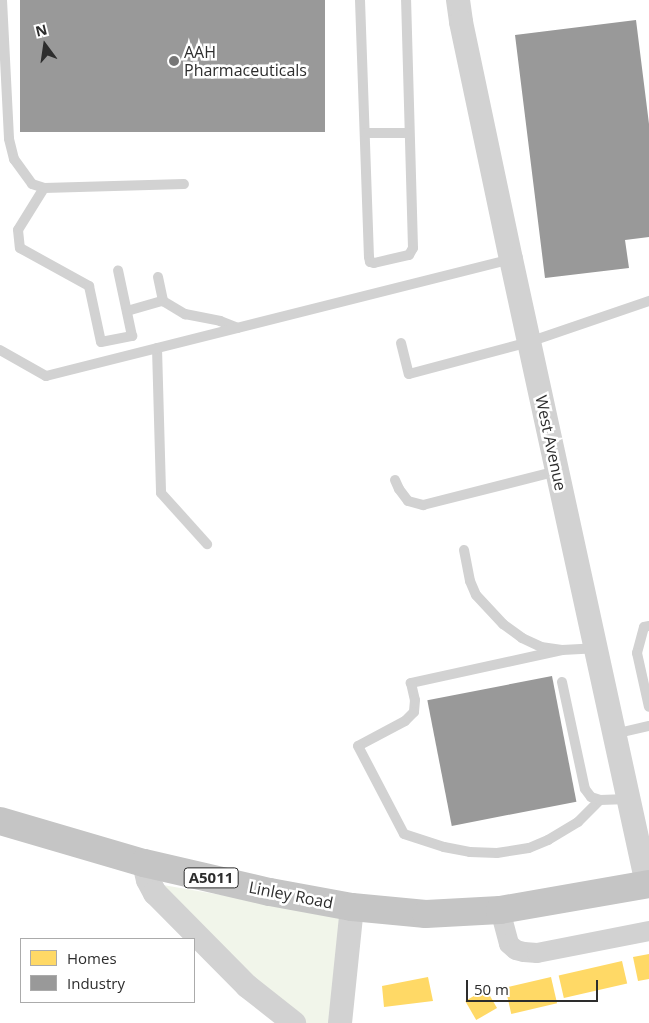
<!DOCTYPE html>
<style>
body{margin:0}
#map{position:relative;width:649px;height:1023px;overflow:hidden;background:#fff;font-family:"Open Sans",sans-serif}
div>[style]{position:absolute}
.green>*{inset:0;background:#f1f5ea}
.homes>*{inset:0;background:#ffd966;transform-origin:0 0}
.industry>*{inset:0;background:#999;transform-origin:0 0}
.service>*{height:10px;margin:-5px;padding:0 5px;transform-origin:5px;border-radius:5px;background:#d2d2d2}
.minor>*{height:20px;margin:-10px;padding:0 10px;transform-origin:10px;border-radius:10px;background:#d2d2d2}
.tertiary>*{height:24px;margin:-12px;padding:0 12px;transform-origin:12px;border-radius:12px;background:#d2d2d2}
.primary>*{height:28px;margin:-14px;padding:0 14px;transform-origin:14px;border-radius:14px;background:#c5c5c5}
.dots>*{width:14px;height:14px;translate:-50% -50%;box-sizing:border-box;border:2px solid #fff;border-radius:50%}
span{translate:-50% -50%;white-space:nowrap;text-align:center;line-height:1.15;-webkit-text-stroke:5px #fff;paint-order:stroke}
.shield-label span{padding:1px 4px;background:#fff;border:1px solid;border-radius:4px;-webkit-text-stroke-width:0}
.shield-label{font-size:15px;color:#2d2d2d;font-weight:700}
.poi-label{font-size:16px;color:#2d2d2d}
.left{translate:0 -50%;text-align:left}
.street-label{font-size:16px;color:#2d2d2d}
.legend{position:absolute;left:20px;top:938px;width:175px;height:65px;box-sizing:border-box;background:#fff;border:1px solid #ababab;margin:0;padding:6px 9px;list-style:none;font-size:15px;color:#2d2d2d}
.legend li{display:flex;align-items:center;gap:10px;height:25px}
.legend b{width:25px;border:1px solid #ababab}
.north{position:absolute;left:20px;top:20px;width:50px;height:50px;-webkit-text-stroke:4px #fff;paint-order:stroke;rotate:346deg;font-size:14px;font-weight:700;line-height:20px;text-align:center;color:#2d2d2d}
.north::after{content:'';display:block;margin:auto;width:18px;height:22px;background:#2d2d2d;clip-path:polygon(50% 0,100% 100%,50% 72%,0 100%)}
.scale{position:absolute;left:466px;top:980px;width:132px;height:22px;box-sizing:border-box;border:2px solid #2d2d2d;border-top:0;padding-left:6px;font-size:15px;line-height:18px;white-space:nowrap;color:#2d2d2d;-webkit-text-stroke:4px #fff;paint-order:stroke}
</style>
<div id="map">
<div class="green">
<div style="clip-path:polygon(163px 885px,349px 917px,335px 1023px,304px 1023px,244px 976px)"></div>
</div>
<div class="homes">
<div style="clip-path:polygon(649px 954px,649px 979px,638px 981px,633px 957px)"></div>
<div style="left:622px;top:961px;width:23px;height:65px;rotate:77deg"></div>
<div style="clip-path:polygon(428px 977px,433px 1001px,384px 1007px,382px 986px)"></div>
<div style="left:551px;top:977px;width:27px;height:47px;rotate:77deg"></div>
<div style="left:486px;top:989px;width:22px;height:24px;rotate:60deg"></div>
</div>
<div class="industry">
<div style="left:20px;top:0;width:305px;height:132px"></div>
<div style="clip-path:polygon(636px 20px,649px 124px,649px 237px,625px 240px,629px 268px,545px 278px,515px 35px)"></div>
<div style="left:552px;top:676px;width:128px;height:127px;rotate:79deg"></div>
</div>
<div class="service">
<div style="left:2px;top:0;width:139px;rotate:87.1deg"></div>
<div style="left:9px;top:139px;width:21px;rotate:76deg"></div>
<div style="left:14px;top:159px;width:31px;rotate:54deg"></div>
<div style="left:32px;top:184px;width:13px;rotate:18deg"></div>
<div style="left:44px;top:188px;width:140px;rotate:-1.6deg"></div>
<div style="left:360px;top:0;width:257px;rotate:88deg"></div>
<div style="left:369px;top:257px;width:5px;rotate:79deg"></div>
<div style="left:370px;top:262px;width:4px;rotate:14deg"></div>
<div style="left:374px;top:263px;width:36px;rotate:-13deg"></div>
<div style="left:409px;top:255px;width:8px;rotate:-60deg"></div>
<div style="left:413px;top:248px;width:248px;rotate:-91.6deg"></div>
<div style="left:365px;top:133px;width:44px"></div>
<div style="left:44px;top:188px;width:49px;rotate:121.8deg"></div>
<div style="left:18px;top:230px;width:18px;rotate:84deg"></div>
<div style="left:20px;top:248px;width:79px;rotate:28.8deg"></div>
<div style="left:89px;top:286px;width:57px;rotate:77.9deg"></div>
<div style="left:101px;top:342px;width:32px;rotate:-11deg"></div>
<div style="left:132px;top:336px;width:67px;rotate:-102deg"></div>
<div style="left:158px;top:277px;width:25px;rotate:78deg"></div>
<div style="left:163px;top:301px;width:26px;rotate:31deg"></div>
<div style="left:185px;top:314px;width:36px;rotate:11deg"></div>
<div style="left:220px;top:321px;width:19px;rotate:21deg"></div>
<div style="left:127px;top:311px;width:37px;rotate:-16deg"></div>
<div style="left:401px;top:343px;width:32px;rotate:76deg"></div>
<div style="left:409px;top:374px;width:124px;rotate:-14.9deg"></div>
<div style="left:529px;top:342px;width:127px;rotate:-18.9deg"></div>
<div style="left:157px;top:348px;width:145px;rotate:88.4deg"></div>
<div style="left:161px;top:493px;width:69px;rotate:48deg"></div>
<div style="left:0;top:350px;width:53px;rotate:29.5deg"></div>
<div style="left:46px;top:376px;width:479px;rotate:-14.1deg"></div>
<div style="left:395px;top:480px;width:10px;rotate:66deg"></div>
<div style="left:399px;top:489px;width:15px;rotate:53deg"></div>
<div style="left:408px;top:501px;width:16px;rotate:15deg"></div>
<div style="left:423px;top:505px;width:138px;rotate:-14.2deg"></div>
<div style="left:464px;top:550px;width:32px;rotate:79deg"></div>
<div style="left:470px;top:581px;width:15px;rotate:67deg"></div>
<div style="left:476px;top:595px;width:40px;rotate:47deg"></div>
<div style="left:503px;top:624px;width:24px;rotate:36deg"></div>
<div style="left:522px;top:638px;width:21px;rotate:25deg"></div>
<div style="left:541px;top:647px;width:21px;rotate:8deg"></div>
<div style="left:562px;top:650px;width:33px;rotate:-3deg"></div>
<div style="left:649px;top:626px;width:5px;rotate:169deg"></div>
<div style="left:644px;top:627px;width:27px;rotate:105deg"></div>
<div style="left:637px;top:653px;width:55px;rotate:77.5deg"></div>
<div style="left:562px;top:650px;width:155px;rotate:167.7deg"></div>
<div style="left:411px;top:683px;width:17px;rotate:77deg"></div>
<div style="left:415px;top:700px;width:12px;rotate:95deg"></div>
<div style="left:414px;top:712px;width:13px;rotate:135deg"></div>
<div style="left:405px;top:721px;width:53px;rotate:152deg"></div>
<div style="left:358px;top:746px;width:99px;rotate:62.4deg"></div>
<div style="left:404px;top:834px;width:42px;rotate:18deg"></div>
<div style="left:444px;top:847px;width:26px;rotate:11deg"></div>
<div style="left:470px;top:852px;width:27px;rotate:2deg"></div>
<div style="left:497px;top:853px;width:32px;rotate:-9deg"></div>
<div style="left:529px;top:848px;width:21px;rotate:-23deg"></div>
<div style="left:548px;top:840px;width:35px;rotate:-31deg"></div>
<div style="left:578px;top:822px;width:31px;rotate:-45deg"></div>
<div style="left:562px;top:682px;width:109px;rotate:77.9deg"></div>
<div style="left:585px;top:789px;width:10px;rotate:53deg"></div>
<div style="left:591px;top:797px;width:9px;rotate:18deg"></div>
<div style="left:600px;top:800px;width:28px;rotate:-2deg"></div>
<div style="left:614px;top:734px;width:36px;rotate:-13deg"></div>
</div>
<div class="minor">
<div style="left:500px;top:910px;width:35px;rotate:75deg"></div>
<div style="left:509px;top:944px;width:9px;rotate:41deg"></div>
<div style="left:516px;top:950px;width:8px;rotate:14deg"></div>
<div style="left:524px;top:952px;width:13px;rotate:4deg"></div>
<div style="left:537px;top:953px;width:114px;rotate:-11.1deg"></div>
</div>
<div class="tertiary">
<div style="left:458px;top:0;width:22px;rotate:82deg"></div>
<div style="left:461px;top:22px;width:242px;rotate:78.1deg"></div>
<div style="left:511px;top:259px;width:640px;rotate:77.72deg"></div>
<div style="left:144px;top:863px;width:17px;rotate:77deg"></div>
<div style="left:148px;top:880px;width:15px;rotate:62deg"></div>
<div style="left:155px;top:893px;width:131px;rotate:45.3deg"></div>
<div style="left:247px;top:986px;width:60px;rotate:38.2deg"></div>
<div style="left:340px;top:1023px;width:117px;rotate:-84.1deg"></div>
</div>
<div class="primary">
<div style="left:0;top:821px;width:150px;rotate:16.3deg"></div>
<div style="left:144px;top:863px;width:129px;rotate:13deg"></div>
<div style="left:270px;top:892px;width:83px;rotate:10.4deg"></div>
<div style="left:352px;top:907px;width:74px;rotate:5.4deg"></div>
<div style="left:426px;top:914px;width:74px;rotate:-3.1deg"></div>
<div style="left:500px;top:910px;width:151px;rotate:-9.9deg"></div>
</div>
<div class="dots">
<div style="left:174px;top:61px;background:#767676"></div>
</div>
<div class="shield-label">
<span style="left:211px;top:878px">A5011</span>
</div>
<div class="poi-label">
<span class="left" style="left:184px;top:61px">AAH<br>Pharmaceuticals</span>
</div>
<div class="street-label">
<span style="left:551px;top:443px;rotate:78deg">West Avenue</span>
<span style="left:291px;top:895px;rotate:11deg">Linley Road</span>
</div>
<ul class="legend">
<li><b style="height:14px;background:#ffd966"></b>Homes</li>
<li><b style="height:14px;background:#999"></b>Industry</li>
</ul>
<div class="north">N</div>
<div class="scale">50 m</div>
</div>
